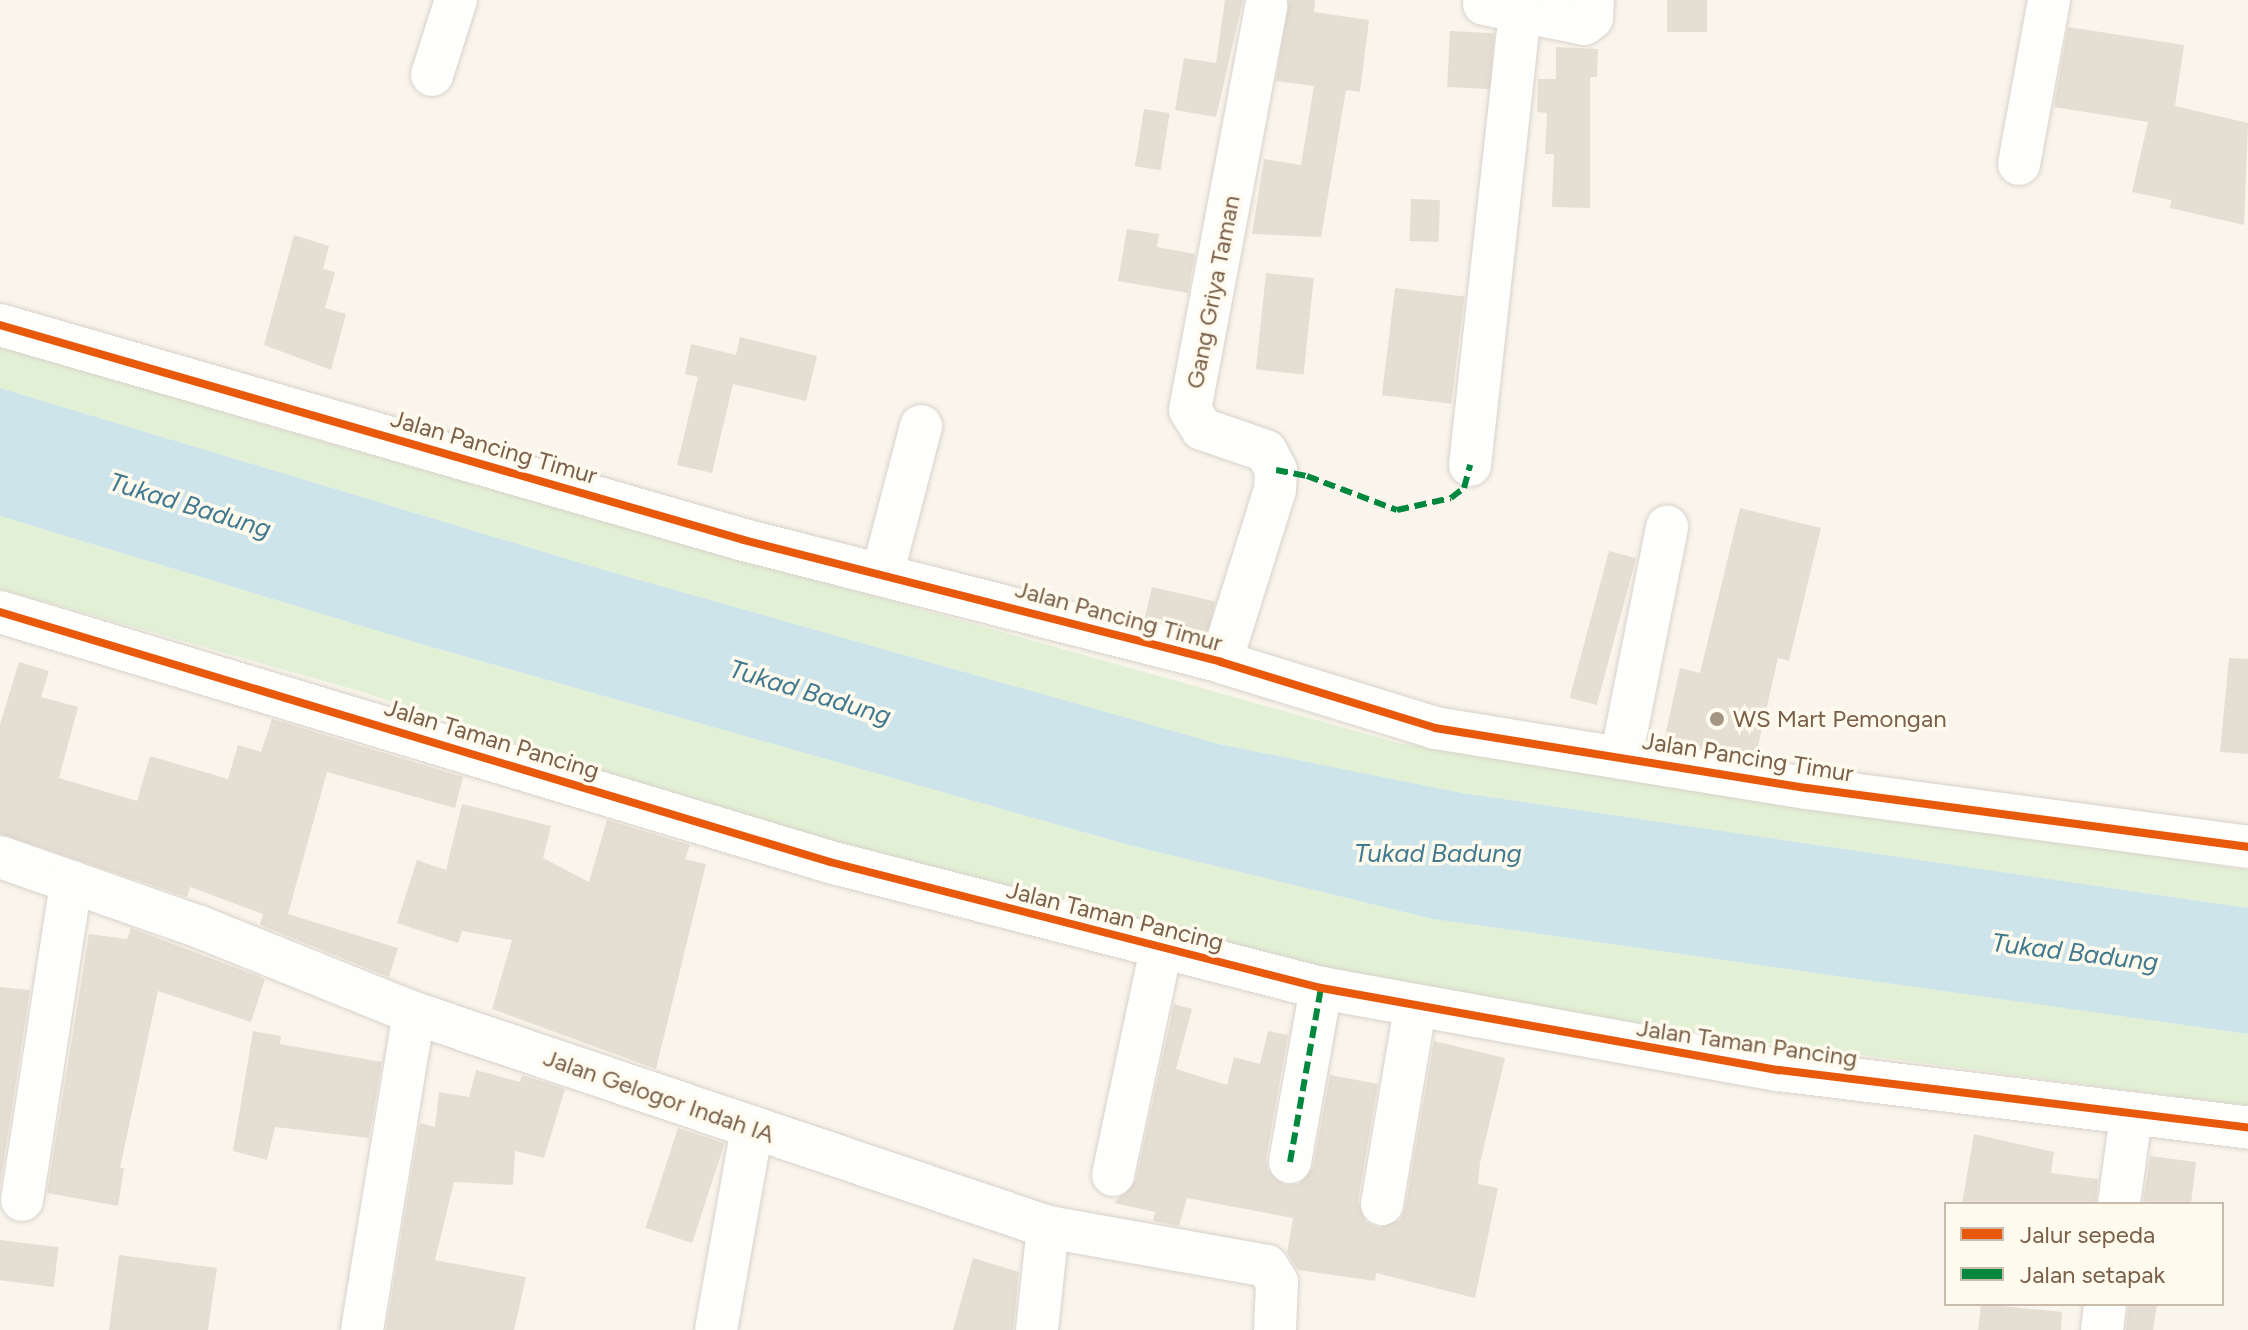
<!DOCTYPE html>
<style>
body{margin:0}
#map{position:relative;width:2248px;height:1330px;overflow:hidden;background:#f9f5ec;font-family:Figtree,sans-serif}
div>[style]{position:absolute}
.green>*{inset:0;background:#e2f1d5}
.water>*{inset:0;background:#cce4ea}
.building>*{inset:0;background:#e5ded3;transform-origin:0 0}
.roads{filter:drop-shadow(0 0 2px #d8d2ca) drop-shadow(0 0 2px #d8d2ca)}
.minor>*{height:42px;margin:-21px;padding:0 21px;transform-origin:21px;border-radius:21px;background:#fefefc}
.quiet>*{height:6px;margin-top:-3px;transform-origin:0;background:repeating-linear-gradient(90deg,#00873e 0 12px,transparent 0 18px)}
.cycleway>*{height:8px;margin:-4px;padding:0 4px;transform-origin:4px;border-radius:4px;background:#e8590c}
.dots>*{width:22px;height:22px;translate:-50% -50%;box-sizing:border-box;border:4px solid #fffaee;border-radius:50%}
span{translate:-50% -50%;white-space:nowrap;text-align:center;line-height:1.15;-webkit-text-stroke:7px #fffaee;paint-order:stroke}
.street-label{font-size:24px;color:#7a6049}
.poi-label{font-size:24px;color:#7a6049}
.left{translate:0 -50%;text-align:left}
.water-label{font-size:26px;color:#41798e;font-style:italic}
.legend{position:absolute;left:1944px;top:1202px;width:280px;height:104px;box-sizing:border-box;background:#fffaee;border:2px solid #cabcac;margin:0;padding:10px 14px;list-style:none;font-size:24px;color:#7a6049}
.legend li{display:flex;align-items:center;gap:16px;height:40px}
.legend b{width:40px;border:2px solid #cabcac}
</style>
<div id="map">
<div class="green">
<div style="clip-path:polygon(0 342px,264px 425px,1398px 743px,2248px 870px,2248px 908px,1462px 793px,1219px 744px,604px 570px,0 388px)"></div>
<div style="clip-path:polygon(0 516px,421px 644px,1129px 845px,1433px 919px,2248px 1034px,2248px 1106px,1641px 1026px,1325px 974px,692px 802px,366px 693px,0 589px)"></div>
</div>
<div class="water">
<div style="clip-path:polygon(0 388px,604px 570px,1219px 744px,1462px 793px,2248px 908px,2248px 1034px,1433px 919px,1129px 845px,421px 644px,0 516px)"></div>
</div>
<div class="building">
<div style="clip-path:polygon(1225px 0,1243px 0,1216px 117px,1175px 110px,1184px 58px,1216px 63px)"></div>
<div style="clip-path:polygon(1289px 0,1315px 0,1314px 12px,1369px 20px,1360px 92px,1346px 90px,1321px 237px,1252px 234px,1264px 159px,1301px 165px,1314px 86px,1276px 81px)"></div>
<div style="left:1667px;top:0;width:40px;height:32px"></div>
<div style="clip-path:polygon(2068px 27px,2184px 45px,2175px 106px,2248px 123px,2244px 225px,2170px 208px,2171px 200px,2132px 192px,2148px 122px,2054px 107px)"></div>
<div style="left:1450px;top:31px;width:44px;height:56px;rotate:3deg"></div>
<div style="clip-path:polygon(1556px 47px,1598px 49px,1597px 77px,1590px 77px,1590px 208px,1552px 207px,1554px 154px,1545px 154px,1547px 113px,1537px 112px,1538px 79px,1556px 79px)"></div>
<div style="left:1144px;top:109px;width:26px;height:58px;rotate:9deg"></div>
<div style="left:1411px;top:199px;width:29px;height:42px;rotate:2deg"></div>
<div style="clip-path:polygon(1127px 229px,1159px 234px,1157px 247px,1195px 254px,1188px 293px,1118px 281px)"></div>
<div style="clip-path:polygon(294px 235px,329px 246px,323px 269px,335px 272px,325px 308px,346px 314px,331px 370px,264px 345px)"></div>
<div style="left:1266px;top:273px;width:48px;height:97px;rotate:6deg"></div>
<div style="left:1395px;top:288px;width:70px;height:108px;rotate:7deg"></div>
<div style="clip-path:polygon(740px 337px,817px 356px,806px 401px,733px 384px,712px 473px,677px 465px,698px 377px,685px 374px,691px 344px,736px 355px)"></div>
<div style="clip-path:polygon(1740px 508px,1821px 528px,1789px 661px,1778px 658px,1756px 755px,1664px 741px,1680px 668px,1700px 673px)"></div>
<div style="left:1609px;top:551px;width:28px;height:152px;rotate:15deg"></div>
<div style="left:1152px;top:587px;width:65px;height:32px;rotate:13deg"></div>
<div style="clip-path:polygon(2229px 658px,2248px 659px,2248px 754px,2220px 752px)"></div>
<div style="clip-path:polygon(19px 662px,49px 671px,41px 697px,78px 707px,59px 778px,137px 801px,150px 756px,228px 779px,238px 745px,261px 752px,272px 719px,463px 777px,455px 808px,327px 772px,288px 914px,398px 948px,389px 977px,260px 925px,263px 914px,190px 887px,187px 897px,0 834px,0 724px)"></div>
<div style="clip-path:polygon(462px 804px,551px 826px,543px 858px,589px 882px,607px 820px,690px 845px,685px 859px,706px 864px,656px 1069px,492px 1009px,512px 940px,462px 931px,458px 943px,397px 923px,417px 860px,446px 870px)"></div>
<div style="clip-path:polygon(131px 928px,265px 979px,251px 1022px,158px 991px,120px 1168px,124px 1168px,118px 1206px,47px 1193px,89px 934px,127px 939px)"></div>
<div style="clip-path:polygon(0 987px,30px 990px,0 1185px)"></div>
<div style="clip-path:polygon(1174px 1004px,1192px 1009px,1176px 1069px,1227px 1085px,1234px 1057px,1260px 1064px,1268px 1031px,1288px 1035px,1266px 1159px,1268px 1171px,1285px 1185px,1299px 1184px,1313px 1167px,1330px 1075px,1378px 1084px,1358px 1201px,1366px 1222px,1379px 1228px,1400px 1220px,1405px 1209px,1434px 1041px,1505px 1058px,1480px 1163px,1478px 1184px,1498px 1188px,1475px 1298px,1376px 1273px,1375px 1281px,1298px 1270px,1287px 1253px,1293px 1218px,1187px 1198px,1179px 1226px,1153px 1221px,1155px 1212px,1114px 1203px,1136px 1180px)"></div>
<div style="clip-path:polygon(253px 1031px,281px 1036px,280px 1044px,382px 1062px,369px 1138px,275px 1127px,267px 1160px,233px 1151px)"></div>
<div style="clip-path:polygon(476px 1070px,520px 1082px,522px 1075px,565px 1089px,544px 1158px,515px 1151px,513px 1185px,454px 1182px,435px 1260px,526px 1277px,514px 1330px,386px 1330px,420px 1123px,435px 1127px,439px 1092px,469px 1097px)"></div>
<div style="left:678px;top:1128px;width:49px;height:105px;rotate:18deg"></div>
<div style="clip-path:polygon(1974px 1134px,2054px 1152px,2051px 1173px,2098px 1179px,2096px 1204px,1962px 1204px)"></div>
<div style="clip-path:polygon(2150px 1156px,2196px 1162px,2191px 1204px,2143px 1204px)"></div>
<div style="left:0;top:1240px;width:59px;height:40px;rotate:7deg"></div>
<div style="clip-path:polygon(119px 1255px,217px 1268px,208px 1330px,109px 1330px)"></div>
<div style="clip-path:polygon(973px 1258px,1019px 1272px,1013px 1330px,953px 1330px)"></div>
<div style="clip-path:polygon(1981px 1304px,2062px 1312px,2061px 1330px,1978px 1330px)"></div>
<div style="clip-path:polygon(2129px 1304px,2157px 1304px,2153px 1330px,2126px 1330px)"></div>
</div>
<div class="roads">
<div class="minor">
<div style="left:1484px;top:4px;width:102px;rotate:11.3deg"></div>
<div style="left:1584px;top:24px;width:10px;rotate:-37deg"></div>
<div style="left:1592px;top:18px;width:18px;rotate:-87deg"></div>
<div style="left:432px;top:75px;width:79px;rotate:-72.3deg"></div>
<div style="left:2019px;top:164px;width:167px;rotate:-79.6deg"></div>
<div style="left:0;top:325px;width:774px;rotate:16.12deg"></div>
<div style="left:744px;top:540px;width:492px;rotate:14.3deg"></div>
<div style="left:1221px;top:662px;width:224px;rotate:17.1deg"></div>
<div style="left:1435px;top:728px;width:377px;rotate:9.2deg"></div>
<div style="left:1807px;top:788px;width:445px;rotate:7.6deg"></div>
<div style="left:1470px;top:465px;width:455px;rotate:-83.7deg"></div>
<div style="left:882px;top:575px;width:154px;rotate:-75.3deg"></div>
<div style="left:0;top:612px;width:867px;rotate:16.76deg"></div>
<div style="left:830px;top:862px;width:507px;rotate:14.39deg"></div>
<div style="left:1321px;top:988px;width:465px;rotate:10.2deg"></div>
<div style="left:1779px;top:1070px;width:473px;rotate:7deg"></div>
<div style="left:1221px;top:662px;width:180px;rotate:-72.6deg"></div>
<div style="left:1275px;top:490px;width:20px;rotate:-87deg"></div>
<div style="left:1276px;top:470px;width:21px;rotate:-118deg"></div>
<div style="left:1266px;top:451px;width:68px;rotate:-161deg"></div>
<div style="left:1202px;top:429px;width:22px;rotate:-122deg"></div>
<div style="left:1190px;top:410px;width:411px;rotate:-79.3deg"></div>
<div style="left:1621px;top:758px;width:236px;rotate:-78.7deg"></div>
<div style="left:0;top:857px;width:212px;rotate:19.3deg"></div>
<div style="left:200px;top:927px;width:231px;rotate:21.9deg"></div>
<div style="left:414px;top:1013px;width:669px;rotate:18.65deg"></div>
<div style="left:1048px;top:1227px;width:222px;rotate:10.1deg"></div>
<div style="left:1267px;top:1266px;width:19px;rotate:58deg"></div>
<div style="left:1277px;top:1282px;width:48px;rotate:92.4deg"></div>
<div style="left:1290px;top:1162px;width:177px;rotate:-79.9deg"></div>
<div style="left:1113px;top:1175px;width:230px;rotate:-78deg"></div>
<div style="left:22px;top:1200px;width:322px;rotate:-81.2deg"></div>
<div style="left:1382px;top:1204px;width:198px;rotate:-80.4deg"></div>
<div style="left:2119px;top:1204px;width:90px;rotate:-82.3deg"></div>
<div style="left:362px;top:1330px;width:321px;rotate:-80.7deg"></div>
<div style="left:716px;top:1330px;width:205px;rotate:-79.9deg"></div>
<div style="left:1037px;top:1330px;width:104px;rotate:-83.9deg"></div>
<div style="left:2102px;top:1330px;width:26px;rotate:-83deg"></div>
</div>
</div>
<div class="quiet">
<div style="left:1276px;top:470px;width:32px;rotate:11deg"></div>
<div style="left:1307px;top:476px;width:96px;rotate:20.7deg"></div>
<div style="left:1397px;top:510px;width:55px;rotate:-12.5deg"></div>
<div style="left:1451px;top:498px;width:16px;rotate:-38deg"></div>
<div style="left:1464px;top:488px;width:24px;rotate:-75deg"></div>
<div style="left:1290px;top:1162px;width:177px;rotate:-79.9deg"></div>
</div>
<div class="cycleway">
<div style="left:0;top:325px;width:774px;rotate:16.12deg"></div>
<div style="left:744px;top:540px;width:492px;rotate:14.3deg"></div>
<div style="left:1221px;top:662px;width:224px;rotate:17.1deg"></div>
<div style="left:1435px;top:728px;width:377px;rotate:9.2deg"></div>
<div style="left:1807px;top:788px;width:445px;rotate:7.6deg"></div>
<div style="left:0;top:612px;width:867px;rotate:16.76deg"></div>
<div style="left:830px;top:862px;width:507px;rotate:14.39deg"></div>
<div style="left:1321px;top:988px;width:465px;rotate:10.2deg"></div>
<div style="left:1779px;top:1070px;width:473px;rotate:7deg"></div>
</div>
<div class="dots">
<div style="left:1717px;top:719px;background:#a69482"></div>
</div>
<div class="street-label">
<span style="left:1213px;top:292px;rotate:-79deg">Gang Griya Taman</span>
<span style="left:494px;top:447px;rotate:16deg">Jalan Pancing Timur</span>
<span style="left:1119px;top:616px;rotate:15deg">Jalan Pancing Timur</span>
<span style="left:492px;top:739px;rotate:17deg">Jalan Taman Pancing</span>
<span style="left:1748px;top:757px;rotate:9deg">Jalan Pancing Timur</span>
<span style="left:1115px;top:916px;rotate:14deg">Jalan Taman Pancing</span>
<span style="left:1747px;top:1043px;rotate:8deg">Jalan Taman Pancing</span>
<span style="left:659px;top:1096px;rotate:19deg">Jalan Gelogor Indah IA</span>
</div>
<div class="poi-label">
<span class="left" style="left:1733px;top:719px">WS Mart Pemongan</span>
</div>
<div class="water-label">
<span style="left:190px;top:506px;rotate:17deg">Tukad Badung</span>
<span style="left:810px;top:693px;rotate:17deg">Tukad Badung</span>
<span style="left:1438px;top:854px">Tukad Badung</span>
<span style="left:2075px;top:953px;rotate:7deg">Tukad Badung</span>
</div>
<ul class="legend">
<li><b style="height:10px;background:#e8590c"></b>Jalur sepeda</li>
<li><b style="height:10px;background:#00873e"></b>Jalan setapak</li>
</ul>
</div>
